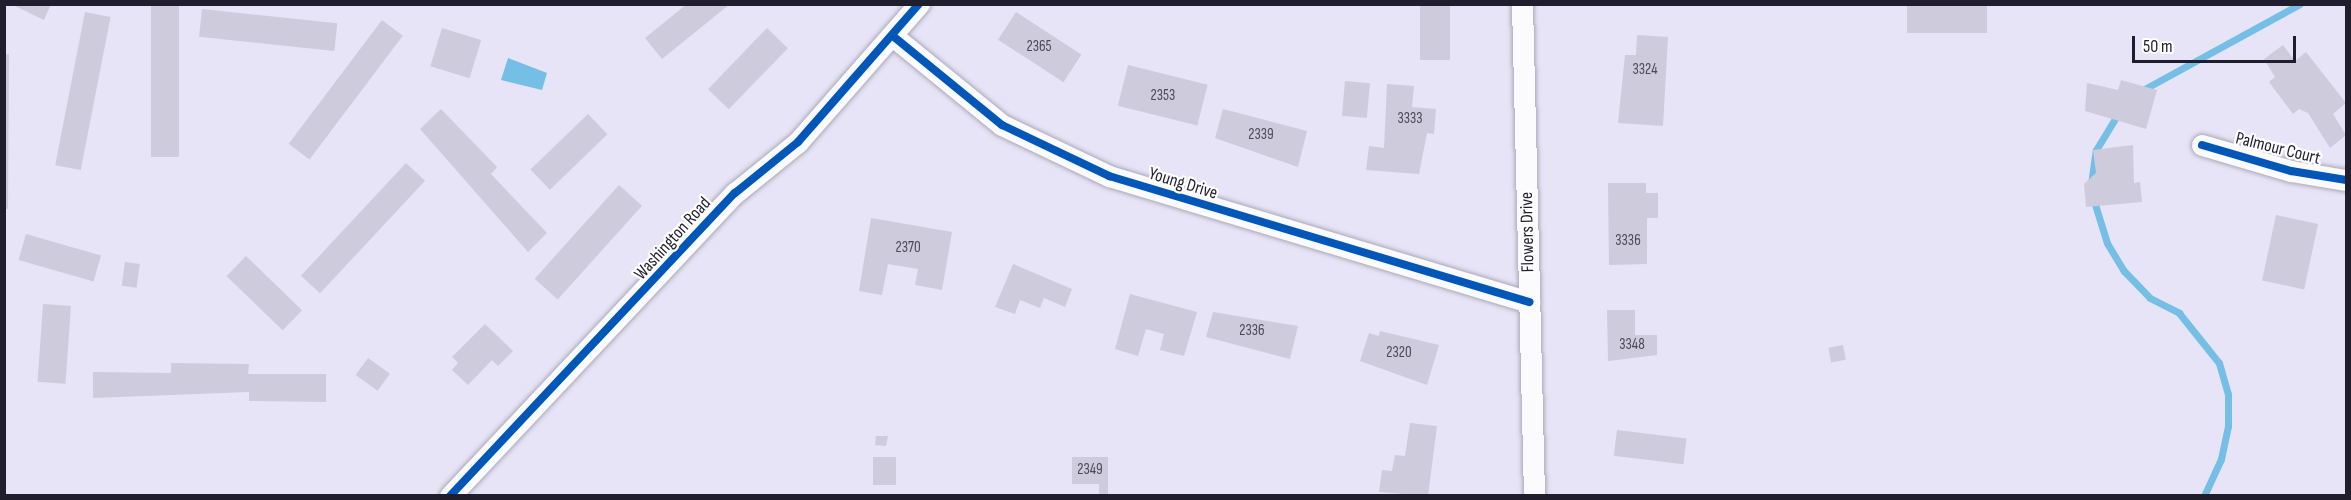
<!DOCTYPE html>
<style>
body{margin:0}
#map{position:relative;width:2351px;height:500px;overflow:hidden;background:#e6e4f6;font-family:"Sofia Sans Condensed",sans-serif}
div>[style]{position:absolute}
.water>*{inset:0;background:#75bee5}
.stream>*{height:7px;margin:-3.5px;padding:0 3.5px;transform-origin:3.5px;border-radius:3.5px;background:#75bee5}
.building>*{inset:0;background:#cdcbdc;transform-origin:0 0}
.roads{filter:drop-shadow(0 0 2px #aba9b9) drop-shadow(0 0 2px #aba9b9)}
.minor>*{height:21px;margin:-10.5px;padding:0 10.5px;transform-origin:10.5px;border-radius:10.5px;background:#fbfbfe}
.cycleway>*{height:8px;margin:-4px;padding:0 4px;transform-origin:4px;border-radius:4px;background:#0057b8}
span{translate:-50% -50%;white-space:nowrap;text-align:center;line-height:1.15;-webkit-text-stroke:4.5px #fff;paint-order:stroke}
.number-label{font-size:15px;color:#4b4859}
.number-label span{-webkit-text-stroke-width:0}
.street-label{font-size:18px;color:#201d2d}
.frame{position:absolute;inset:0;border:6px solid #201d2d;pointer-events:none}
.scale{position:absolute;left:2132px;top:36px;width:164px;height:27px;box-sizing:border-box;border:3px solid #201d2d;border-top:0;padding-left:8px;font-size:18px;line-height:21px;white-space:nowrap;color:#201d2d;-webkit-text-stroke:4px #fff;paint-order:stroke}
</style>
<div id="map">
<div class="water">
<div style="clip-path:polygon(508px 58px,547px 73px,542px 90px,501px 80px)"></div>
</div>
<div class="stream">
<div style="left:2139px;top:92px;width:183px;rotate:-28.7deg"></div>
<div style="left:2091px;top:184px;width:34px;rotate:-82deg"></div>
<div style="left:2096px;top:150px;width:44px;rotate:-58.8deg"></div>
<div style="left:2093px;top:198px;width:47px;rotate:72.7deg"></div>
<div style="left:2107px;top:243px;width:33px;rotate:59deg"></div>
<div style="left:2124px;top:271px;width:37px;rotate:46deg"></div>
<div style="left:2150px;top:298px;width:33px;rotate:27deg"></div>
<div style="left:2179px;top:313px;width:64px;rotate:51.3deg"></div>
<div style="left:2219px;top:363px;width:32px;rotate:74deg"></div>
<div style="left:2228px;top:394px;width:32px;rotate:90deg"></div>
<div style="left:2228px;top:426px;width:34px;rotate:102deg"></div>
<div style="left:2221px;top:459px;width:41px;rotate:114.7deg"></div>
</div>
<div class="building">
<div style="clip-path:polygon(11px 4px,51px 4px,44px 20px)"></div>
<div style="left:151px;top:4px;width:28px;height:153px"></div>
<div style="clip-path:polygon(687px 4px,730px 4px,662px 59px,645px 38px)"></div>
<div style="left:1420px;top:4px;width:30px;height:56px"></div>
<div style="left:1907px;top:4px;width:80px;height:29px"></div>
<div style="left:202px;top:9px;width:136px;height:28px;rotate:6deg"></div>
<div style="left:85px;top:12px;width:26px;height:156px;rotate:11deg"></div>
<div style="left:1016px;top:12px;width:78px;height:33px;rotate:33deg"></div>
<div style="left:382px;top:20px;width:26px;height:155px;rotate:37deg"></div>
<div style="left:442px;top:28px;width:41px;height:40px;rotate:17deg"></div>
<div style="left:767px;top:28px;width:29px;height:85px;rotate:44deg"></div>
<div style="clip-path:polygon(1637px 35px,1668px 37px,1663px 126px,1618px 123px,1625px 55px,1636px 55px)"></div>
<div style="clip-path:polygon(2283px 45px,2295px 61px,2306px 52px,2346px 103px,2333px 114px,2346px 135px,2330px 148px,2308px 113px,2299px 109px,2293px 114px,2269px 82px,2275px 77px,2264px 59px)"></div>
<div style="clip-path:polygon(4px 54px,9px 54px,8px 209px,4px 209px)"></div>
<div style="left:1128px;top:65px;width:82px;height:42px;rotate:14deg"></div>
<div style="clip-path:polygon(2121px 80px,2157px 90px,2146px 129px,2085px 111px,2087px 83px,2118px 90px)"></div>
<div style="left:1345px;top:81px;width:25px;height:35px;rotate:5deg"></div>
<div style="clip-path:polygon(1387px 84px,1414px 86px,1412px 107px,1436px 109px,1434px 134px,1427px 133px,1419px 174px,1366px 170px,1369px 146px,1384px 148px)"></div>
<div style="clip-path:polygon(441px 109px,497px 167px,491px 174px,547px 233px,528px 252px,420px 129px)"></div>
<div style="clip-path:polygon(1223px 109px,1307px 131px,1298px 167px,1215px 138px)"></div>
<div style="left:588px;top:114px;width:28px;height:80px;rotate:46deg"></div>
<div style="clip-path:polygon(2133px 145px,2134px 183px,2140px 182px,2142px 202px,2086px 207px,2084px 184px,2096px 173px,2093px 150px)"></div>
<div style="left:406px;top:163px;width:26px;height:154px;rotate:43deg"></div>
<div style="clip-path:polygon(1608px 183px,1646px 183px,1646px 193px,1658px 193px,1658px 218px,1647px 218px,1647px 264px,1609px 265px)"></div>
<div style="left:619px;top:185px;width:31px;height:126px;rotate:42deg"></div>
<div style="left:2276px;top:215px;width:43px;height:67px;rotate:12deg"></div>
<div style="clip-path:polygon(871px 218px,952px 232px,942px 290px,915px 285px,918px 269px,888px 264px,882px 295px,859px 291px)"></div>
<div style="left:26px;top:234px;width:78px;height:27px;rotate:16deg"></div>
<div style="left:246px;top:256px;width:78px;height:28px;rotate:44deg"></div>
<div style="left:125px;top:262px;width:15px;height:24px;rotate:8deg"></div>
<div style="clip-path:polygon(1013px 264px,1072px 289px,1065px 307px,1044px 298px,1040px 308px,1020px 300px,1015px 314px,995px 307px)"></div>
<div style="clip-path:polygon(1130px 294px,1197px 312px,1184px 356px,1160px 350px,1164px 334px,1146px 329px,1138px 356px,1115px 349px)"></div>
<div style="left:43px;top:304px;width:28px;height:78px;rotate:4deg"></div>
<div style="clip-path:polygon(1607px 310px,1635px 310px,1635px 335px,1657px 335px,1657px 355px,1608px 361px)"></div>
<div style="clip-path:polygon(1213px 312px,1298px 326px,1290px 359px,1206px 337px)"></div>
<div style="clip-path:polygon(485px 324px,513px 351px,498px 366px,492px 360px,468px 385px,452px 370px,458px 363px,452px 357px)"></div>
<div style="clip-path:polygon(1380px 331px,1439px 345px,1427px 385px,1360px 361px,1369px 333px,1379px 336px)"></div>
<div style="left:1843px;top:345px;width:15px;height:15px;rotate:79deg"></div>
<div style="left:368px;top:358px;width:27px;height:21px;rotate:36deg"></div>
<div style="clip-path:polygon(171px 363px,249px 364px,248px 374px,326px 374px,326px 402px,249px 401px,249px 392px,93px 398px,93px 372px,171px 373px)"></div>
<div style="clip-path:polygon(1410px 423px,1437px 426px,1428px 496px,1379px 492px,1382px 470px,1392px 471px,1395px 455px,1405px 456px)"></div>
<div style="left:1617px;top:430px;width:70px;height:26px;rotate:7deg"></div>
<div style="clip-path:polygon(876px 436px,888px 436px,886px 446px,875px 445px)"></div>
<div style="left:873px;top:457px;width:23px;height:28px"></div>
<div style="clip-path:polygon(1072px 457px,1108px 457px,1108px 496px,1099px 496px,1099px 484px,1072px 484px)"></div>
</div>
<div class="roads">
<div class="minor">
<div style="left:1522px;top:4px;width:492px;rotate:88.6deg"></div>
<div style="left:894px;top:37px;width:139px;rotate:39.2deg"></div>
<div style="left:1002px;top:125px;width:119px;rotate:25.5deg"></div>
<div style="left:1109px;top:176px;width:439px;rotate:16.7deg"></div>
<div style="left:2202px;top:145px;width:93px;rotate:16.3deg"></div>
<div style="left:2291px;top:171px;width:56px;rotate:9.3deg"></div>
<div style="left:450px;top:496px;width:416px;rotate:-46.8deg"></div>
<div style="left:735px;top:193px;width:81px;rotate:-39deg"></div>
<div style="left:798px;top:142px;width:184px;rotate:-48.8deg"></div>
</div>
</div>
<div class="cycleway">
<div style="left:894px;top:37px;width:139px;rotate:39.2deg"></div>
<div style="left:1002px;top:125px;width:119px;rotate:25.5deg"></div>
<div style="left:1109px;top:176px;width:439px;rotate:16.7deg"></div>
<div style="left:2202px;top:145px;width:93px;rotate:16.3deg"></div>
<div style="left:2291px;top:171px;width:56px;rotate:9.3deg"></div>
<div style="left:450px;top:496px;width:416px;rotate:-46.8deg"></div>
<div style="left:735px;top:193px;width:81px;rotate:-39deg"></div>
<div style="left:798px;top:142px;width:184px;rotate:-48.8deg"></div>
</div>
<div class="number-label">
<span style="left:1039px;top:47px">2365</span>
<span style="left:1645px;top:70px">3324</span>
<span style="left:1163px;top:96px">2353</span>
<span style="left:1410px;top:119px">3333</span>
<span style="left:1261px;top:135px">2339</span>
<span style="left:1628px;top:241px">3336</span>
<span style="left:908px;top:248px">2370</span>
<span style="left:1252px;top:331px">2336</span>
<span style="left:1632px;top:345px">3348</span>
<span style="left:1399px;top:353px">2320</span>
<span style="left:1090px;top:470px">2349</span>
</div>
<div class="street-label">
<span style="left:2278px;top:149px;rotate:14deg">Palmour Court</span>
<span style="left:1183px;top:184px;rotate:17deg">Young Drive</span>
<span style="left:1528px;top:232px;rotate:-91deg">Flowers Drive</span>
<span style="left:673px;top:239px;rotate:-48deg">Washington Road</span>
</div>
<div class="frame"></div>
<div class="scale">50 m</div>
</div>
